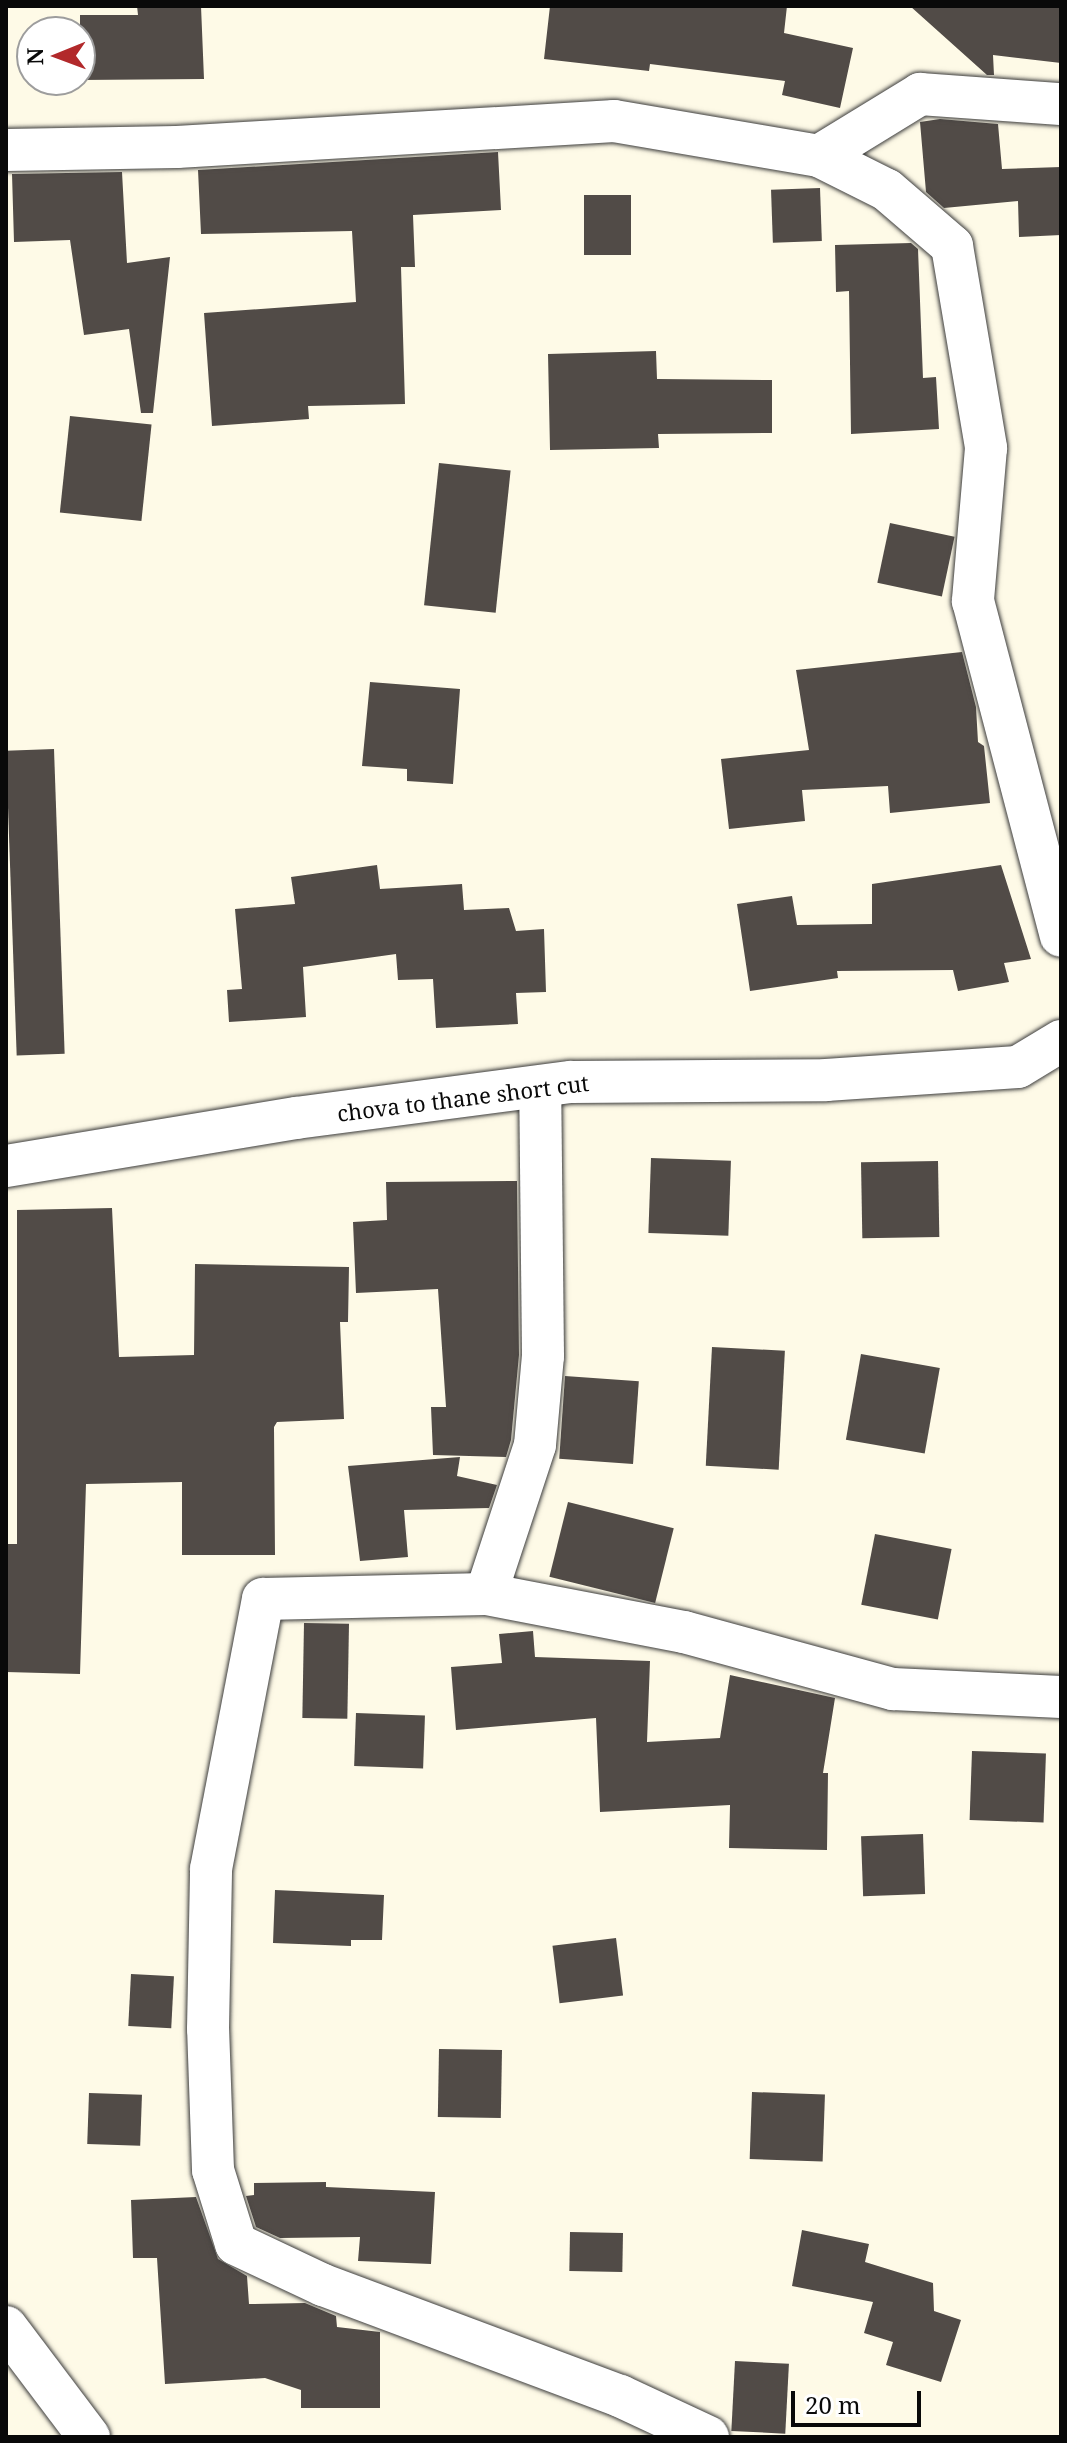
<!DOCTYPE html>
<style>
body{margin:0}
#map{position:relative;width:1067px;height:2443px;overflow:hidden;background:#fefae7;font-family:"Noto Serif",serif}
div>[style]{position:absolute}
.building>*{inset:0;background:#514b47;transform-origin:0 0}
.roads{filter:drop-shadow(0 0 2px #3c3c3c) drop-shadow(0 0 2px #3c3c3c)}
.minor>*{height:42px;margin:-21px;padding:0 21px;transform-origin:21px;border-radius:21px;background:#fff}
span{translate:-50% -50%;white-space:nowrap;text-align:center;line-height:1.15;-webkit-text-stroke:8px #fff;paint-order:stroke}
.street-label{font-size:22px;color:#090909}
.frame{position:absolute;inset:0;border:8px solid #090909;pointer-events:none}
.north{position:absolute;left:16px;top:16px;width:80px;height:80px;box-sizing:border-box;background:#fff;border:2px solid #9d9d9d;border-radius:50%;rotate:269deg;font-size:22px;font-weight:700;line-height:32px;text-align:center;color:#090909}
.north::after{content:'';display:block;margin:auto;width:28px;height:36px;background:#b2292b;clip-path:polygon(50% 0,100% 100%,50% 72%,0 100%)}
.scale{position:absolute;left:791px;top:2391px;width:130px;height:36px;box-sizing:border-box;border:4px solid #090909;border-top:0;padding-left:10px;font-size:24px;line-height:28px;white-space:nowrap;color:#090909;-webkit-text-stroke:6px #fff;paint-order:stroke}
</style>
<div id="map">
<div class="building">
<div style="clip-path:polygon(137px 6px,201px 6px,204px 79px,80px 80px,80px 15px,138px 15px)"></div>
<div style="clip-path:polygon(550px 6px,787px 6px,784px 33px,853px 48px,840px 108px,782px 95px,785px 81px,650px 64px,649px 71px,544px 59px)"></div>
<div style="clip-path:polygon(910px 6px,1061px 6px,1061px 63px,993px 55px,994px 75px,987px 75px)"></div>
<div style="clip-path:polygon(940px 119px,998px 124px,1002px 169px,1061px 167px,1061px 235px,1019px 237px,1018px 201px,944px 208px,926px 192px,920px 122px)"></div>
<div style="clip-path:polygon(498px 152px,501px 210px,413px 215px,415px 267px,401px 267px,405px 404px,308px 406px,309px 419px,212px 426px,204px 313px,356px 302px,352px 231px,201px 234px,198px 170px)"></div>
<div style="clip-path:polygon(122px 172px,127px 263px,170px 257px,153px 413px,141px 413px,129px 329px,84px 335px,70px 240px,14px 242px,12px 174px)"></div>
<div style="left:820px;top:188px;width:53px;height:49px;rotate:88deg"></div>
<div style="left:584px;top:195px;width:47px;height:60px"></div>
<div style="clip-path:polygon(911px 243px,918px 249px,923px 378px,936px 377px,939px 429px,851px 434px,849px 291px,836px 292px,835px 245px)"></div>
<div style="clip-path:polygon(656px 351px,657px 379px,772px 380px,772px 433px,658px 434px,659px 448px,550px 450px,548px 354px)"></div>
<div style="left:70px;top:416px;width:82px;height:97px;rotate:6deg"></div>
<div style="left:439px;top:463px;width:72px;height:143px;rotate:6deg"></div>
<div style="left:890px;top:523px;width:66px;height:61px;rotate:12deg"></div>
<div style="clip-path:polygon(962px 652px,976px 707px,978px 742px,984px 746px,990px 803px,890px 813px,888px 786px,802px 790px,805px 821px,729px 829px,721px 759px,809px 750px,796px 670px)"></div>
<div style="clip-path:polygon(370px 682px,460px 689px,453px 784px,407px 781px,407px 769px,362px 766px)"></div>
<div style="left:54px;top:749px;width:305px;height:48px;rotate:88deg"></div>
<div style="clip-path:polygon(377px 865px,380px 889px,462px 884px,464px 910px,509px 908px,516px 931px,544px 929px,546px 992px,516px 993px,518px 1024px,436px 1028px,433px 979px,398px 980px,396px 954px,303px 967px,306px 1017px,229px 1022px,227px 990px,242px 989px,235px 909px,295px 904px,291px 877px)"></div>
<div style="clip-path:polygon(1001px 865px,1031px 959px,1004px 963px,1009px 982px,958px 991px,953px 970px,837px 971px,838px 978px,750px 991px,737px 904px,792px 896px,797px 925px,872px 924px,872px 884px)"></div>
<div style="left:651px;top:1158px;width:80px;height:75px;rotate:2deg"></div>
<div style="left:938px;top:1161px;width:76px;height:77px;rotate:89deg"></div>
<div style="clip-path:polygon(517px 1181px,519px 1355px,511px 1440px,506px 1457px,433px 1455px,431px 1407px,446px 1407px,438px 1289px,356px 1293px,353px 1222px,387px 1220px,386px 1182px)"></div>
<div style="clip-path:polygon(112px 1208px,119px 1357px,194px 1355px,195px 1264px,349px 1267px,348px 1322px,340px 1322px,344px 1419px,277px 1422px,274px 1427px,275px 1555px,182px 1555px,182px 1482px,86px 1484px,80px 1674px,6px 1672px,6px 1544px,17px 1544px,17px 1210px)"></div>
<div style="left:712px;top:1347px;width:73px;height:119px;rotate:3deg"></div>
<div style="left:861px;top:1354px;width:80px;height:87px;rotate:10deg"></div>
<div style="left:565px;top:1376px;width:74px;height:83px;rotate:4deg"></div>
<div style="clip-path:polygon(460px 1457px,457px 1476px,497px 1485px,489px 1508px,404px 1510px,408px 1557px,360px 1561px,348px 1466px)"></div>
<div style="left:568px;top:1502px;width:109px;height:77px;rotate:14deg"></div>
<div style="left:875px;top:1534px;width:78px;height:72px;rotate:11deg"></div>
<div style="left:304px;top:1623px;width:45px;height:95px;rotate:1deg"></div>
<div style="clip-path:polygon(533px 1631px,535px 1657px,650px 1661px,647px 1742px,720px 1738px,730px 1675px,835px 1698px,823px 1773px,828px 1773px,827px 1850px,729px 1848px,730px 1805px,600px 1812px,596px 1718px,456px 1730px,451px 1667px,502px 1663px,499px 1634px)"></div>
<div style="left:356px;top:1713px;width:69px;height:53px;rotate:2deg"></div>
<div style="left:972px;top:1751px;width:74px;height:69px;rotate:2deg"></div>
<div style="left:923px;top:1834px;width:60px;height:62px;rotate:88deg"></div>
<div style="clip-path:polygon(275px 1890px,384px 1895px,382px 1940px,351px 1940px,351px 1946px,273px 1943px)"></div>
<div style="left:616px;top:1938px;width:58px;height:64px;rotate:83deg"></div>
<div style="left:131px;top:1974px;width:43px;height:52px;rotate:3deg"></div>
<div style="left:439px;top:2049px;width:63px;height:68px;rotate:1deg"></div>
<div style="left:752px;top:2092px;width:73px;height:67px;rotate:2deg"></div>
<div style="left:89px;top:2093px;width:53px;height:51px;rotate:2deg"></div>
<div style="clip-path:polygon(326px 2182px,326px 2187px,435px 2192px,431px 2264px,358px 2261px,360px 2237px,280px 2238px,256px 2227px,246px 2196px,254px 2195px,254px 2183px)"></div>
<div style="clip-path:polygon(196px 2197px,218px 2259px,247px 2276px,249px 2304px,305px 2303px,336px 2316px,337px 2327px,380px 2332px,380px 2408px,301px 2408px,301px 2390px,265px 2378px,165px 2384px,157px 2258px,133px 2258px,131px 2200px)"></div>
<div style="clip-path:polygon(802px 2230px,869px 2244px,865px 2262px,933px 2283px,934px 2311px,961px 2320px,941px 2382px,886px 2365px,893px 2342px,864px 2333px,873px 2302px,792px 2286px)"></div>
<div style="left:570px;top:2232px;width:53px;height:39px;rotate:1deg"></div>
<div style="left:735px;top:2361px;width:54px;height:70px;rotate:3deg"></div>
</div>
<div class="roads">
<div class="minor">
<div style="left:6px;top:150px;width:171px;rotate:-1deg"></div>
<div style="left:177px;top:147px;width:438px;rotate:-3.4deg"></div>
<div style="left:614px;top:121px;width:208px;rotate:9.7deg"></div>
<div style="left:819px;top:156px;width:119px;rotate:-31.5deg"></div>
<div style="left:920px;top:94px;width:141px;rotate:4.1deg"></div>
<div style="left:819px;top:156px;width:76px;rotate:26.6deg"></div>
<div style="left:887px;top:190px;width:86px;rotate:40.7deg"></div>
<div style="left:952px;top:246px;width:205px;rotate:80.4deg"></div>
<div style="left:986px;top:448px;width:154px;rotate:94.9deg"></div>
<div style="left:973px;top:601px;width:346px;rotate:75.3deg"></div>
<div style="left:6px;top:1166px;width:294px;rotate:-9.4deg"></div>
<div style="left:296px;top:1118px;width:277px;rotate:-7.5deg"></div>
<div style="left:571px;top:1082px;width:255px;rotate:-0.4deg"></div>
<div style="left:826px;top:1080px;width:192px;rotate:-3.9deg"></div>
<div style="left:1018px;top:1067px;width:50px;rotate:-31.2deg"></div>
<div style="left:486px;top:1594px;width:157px;rotate:-71.8deg"></div>
<div style="left:535px;top:1445px;width:89px;rotate:-84.9deg"></div>
<div style="left:543px;top:1356px;width:268px;rotate:-90.6deg"></div>
<div style="left:6px;top:2327px;width:138px;rotate:53deg"></div>
<div style="left:708px;top:2437px;width:97px;rotate:-155deg"></div>
<div style="left:620px;top:2396px;width:317px;rotate:-159.5deg"></div>
<div style="left:323px;top:2285px;width:96px;rotate:-154.8deg"></div>
<div style="left:236px;top:2244px;width:77px;rotate:-107.3deg"></div>
<div style="left:213px;top:2170px;width:141px;rotate:-92deg"></div>
<div style="left:208px;top:2029px;width:160px;rotate:-88.9deg"></div>
<div style="left:211px;top:1869px;width:275px;rotate:-79.1deg"></div>
<div style="left:263px;top:1599px;width:223px;rotate:-1.3deg"></div>
<div style="left:486px;top:1594px;width:202px;rotate:10.9deg"></div>
<div style="left:684px;top:1632px;width:217px;rotate:15.3deg"></div>
<div style="left:893px;top:1689px;width:168px;rotate:2.7deg"></div>
</div>
</div>
<div class="street-label">
<span style="left:463px;top:1098px;rotate:-7deg">chova to thane short cut</span>
</div>
<div class="frame"></div>
<div class="north">N</div>
<div class="scale">20 m</div>
</div>
